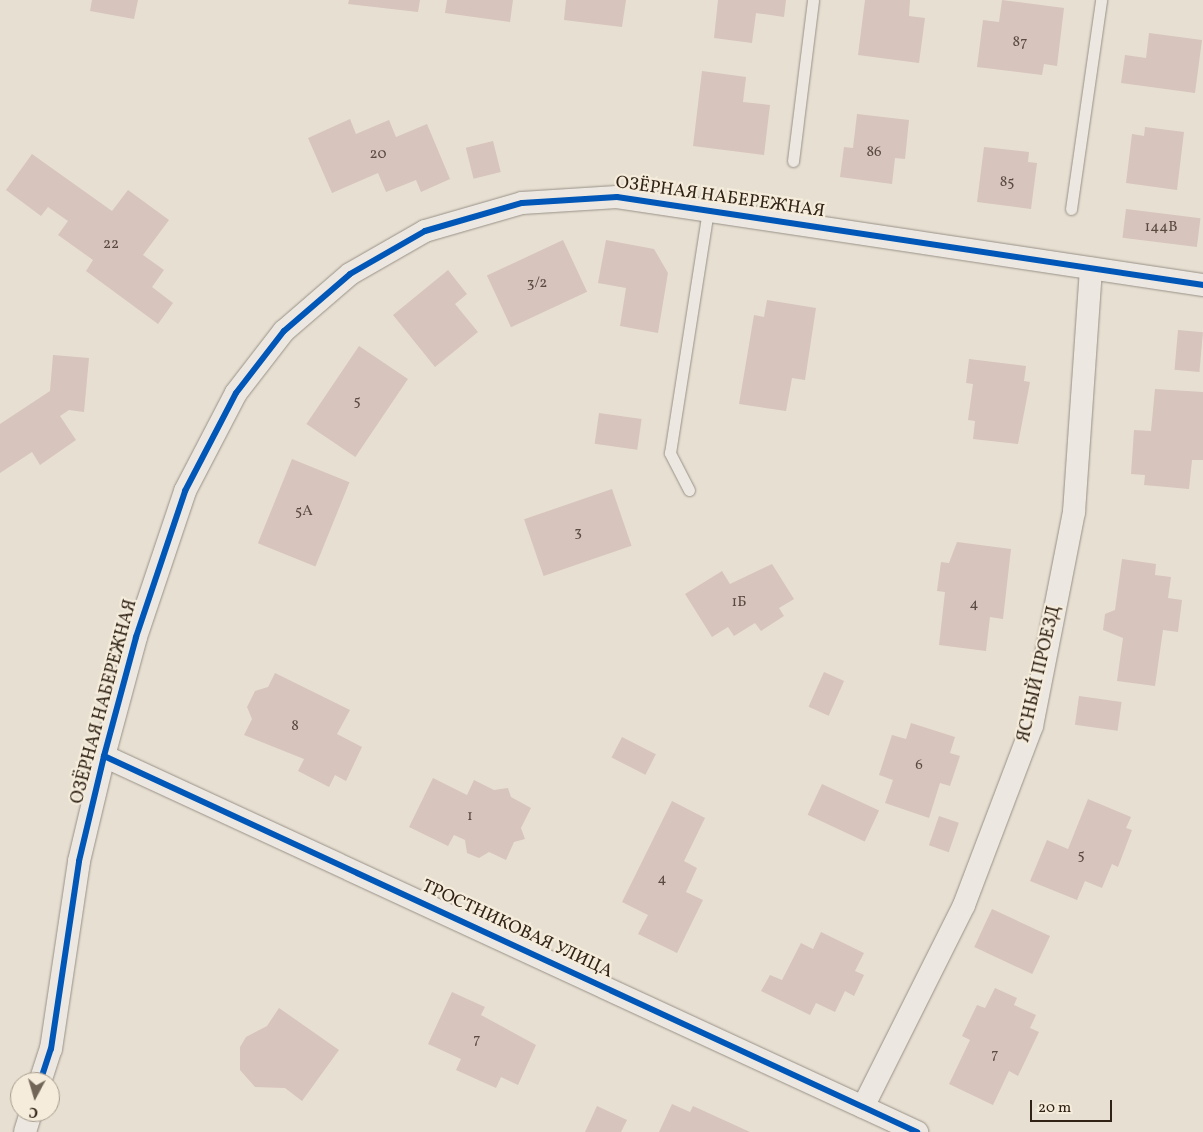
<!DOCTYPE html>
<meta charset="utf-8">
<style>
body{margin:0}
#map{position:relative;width:1203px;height:1132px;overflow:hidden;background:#e7dfd1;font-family:Vollkorn,serif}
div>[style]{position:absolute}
.building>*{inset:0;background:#d7c4bd;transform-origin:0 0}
.roads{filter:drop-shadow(0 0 1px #989188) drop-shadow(0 0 1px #989188)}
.lane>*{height:11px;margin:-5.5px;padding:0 5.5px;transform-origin:5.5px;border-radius:5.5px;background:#ece8e1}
.street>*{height:22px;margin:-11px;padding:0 11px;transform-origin:11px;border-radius:11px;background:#ece8e1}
.cycleway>*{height:6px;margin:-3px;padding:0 3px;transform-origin:3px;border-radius:3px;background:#0057b8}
span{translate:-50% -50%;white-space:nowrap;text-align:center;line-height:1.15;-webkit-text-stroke:4.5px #f5ecdc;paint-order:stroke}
.number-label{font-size:15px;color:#5a4b40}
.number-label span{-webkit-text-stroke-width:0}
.street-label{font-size:18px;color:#302316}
.north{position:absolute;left:10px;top:1072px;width:50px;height:50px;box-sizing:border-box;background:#f5ecdc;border:1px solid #a69c8d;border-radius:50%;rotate:186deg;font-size:14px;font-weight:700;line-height:20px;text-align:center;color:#302316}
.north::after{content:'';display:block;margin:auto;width:18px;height:22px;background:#706557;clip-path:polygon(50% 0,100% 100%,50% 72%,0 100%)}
.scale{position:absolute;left:1030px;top:1100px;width:82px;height:22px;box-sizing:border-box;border:2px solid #302316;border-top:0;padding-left:6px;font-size:15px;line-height:18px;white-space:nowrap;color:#302316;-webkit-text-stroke:4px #f5ecdc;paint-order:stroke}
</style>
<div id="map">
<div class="building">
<div style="clip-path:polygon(92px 0,138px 0,134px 19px,90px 11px)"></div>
<div style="clip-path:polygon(349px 0,420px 0,418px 12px,348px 4px)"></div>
<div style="clip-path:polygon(447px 0,513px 0,510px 22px,445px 13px)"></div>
<div style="clip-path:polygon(566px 0,626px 0,622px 27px,564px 20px)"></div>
<div style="clip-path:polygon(718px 0,786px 0,784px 17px,756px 13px,752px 43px,714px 38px)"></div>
<div style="clip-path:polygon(865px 0,910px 0,909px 16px,925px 18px,919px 63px,858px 55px)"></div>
<div style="clip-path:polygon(1002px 0,1064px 8px,1057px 66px,1044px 64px,1042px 75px,977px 67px,983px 20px,999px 22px)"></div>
<div style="clip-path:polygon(1149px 33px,1202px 40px,1195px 93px,1121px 83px,1125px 55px,1146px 58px)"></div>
<div style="clip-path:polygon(702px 71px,746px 77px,743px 102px,770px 105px,764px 155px,693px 146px)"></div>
<div style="clip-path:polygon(857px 114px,909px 120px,905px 159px,895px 158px,892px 184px,840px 177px,844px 147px,853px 148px)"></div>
<div style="clip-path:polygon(350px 119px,356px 134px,389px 120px,396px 137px,427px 124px,450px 179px,421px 192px,416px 180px,386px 192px,378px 173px,332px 193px,308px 138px)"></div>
<div style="clip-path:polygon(1145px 127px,1184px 132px,1177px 190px,1126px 183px,1132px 134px,1144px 136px)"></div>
<div style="left:493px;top:141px;width:32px;height:28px;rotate:76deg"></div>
<div style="clip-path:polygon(984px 147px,1029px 152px,1028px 162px,1037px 163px,1031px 209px,977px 202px)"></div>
<div style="clip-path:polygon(32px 154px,112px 211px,128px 190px,169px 220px,143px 255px,164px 270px,152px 287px,173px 303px,158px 324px,86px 271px,93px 260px,58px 235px,68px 221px,48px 207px,41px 216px,6px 190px)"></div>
<div style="left:1126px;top:209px;width:75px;height:29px;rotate:7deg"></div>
<div style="left:563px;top:240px;width:57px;height:84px;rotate:65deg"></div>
<div style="clip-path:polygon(606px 240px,654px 249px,668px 273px,658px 333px,620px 326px,626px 288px,598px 283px)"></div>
<div style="clip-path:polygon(448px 270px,467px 294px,455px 304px,478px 332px,435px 367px,393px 315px)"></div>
<div style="clip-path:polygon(767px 300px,816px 308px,805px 380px,792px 378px,786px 411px,739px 404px,754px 315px,764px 317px)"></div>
<div style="left:1178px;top:330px;width:25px;height:40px;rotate:5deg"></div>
<div style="left:359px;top:346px;width:59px;height:94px;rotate:34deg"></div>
<div style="clip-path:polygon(53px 355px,89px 358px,84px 412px,69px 410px,60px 416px,76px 440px,40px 465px,32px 452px,0 473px,0 424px,50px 391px)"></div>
<div style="clip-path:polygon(969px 359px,1026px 366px,1024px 381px,1030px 382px,1018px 444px,973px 439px,975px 421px,968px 420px,973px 384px,966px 383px)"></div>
<div style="clip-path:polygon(1155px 389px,1203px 392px,1203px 460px,1192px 460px,1189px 489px,1144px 485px,1145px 475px,1131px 474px,1134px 430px,1151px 431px)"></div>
<div style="left:599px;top:413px;width:43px;height:31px;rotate:8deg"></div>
<div style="left:292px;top:459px;width:62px;height:91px;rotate:22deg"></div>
<div style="left:612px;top:489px;width:60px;height:93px;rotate:71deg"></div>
<div style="clip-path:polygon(957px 542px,1011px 549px,1003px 619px,990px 617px,986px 651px,939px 645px,945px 592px,937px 591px,941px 562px,949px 563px)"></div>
<div style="clip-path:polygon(1122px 559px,1156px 564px,1155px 575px,1171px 577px,1168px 598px,1182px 600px,1178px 632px,1163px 630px,1155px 686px,1117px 681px,1123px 638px,1103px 630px,1105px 614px,1115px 610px)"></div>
<div style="clip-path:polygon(772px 564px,794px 599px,779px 608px,784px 616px,761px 631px,755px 623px,734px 636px,728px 627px,712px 637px,685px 594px,722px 571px,730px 584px)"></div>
<div style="left:824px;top:672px;width:22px;height:38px;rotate:24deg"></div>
<div style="clip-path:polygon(275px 673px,350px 710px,337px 734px,362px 747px,346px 781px,335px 775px,329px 787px,298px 771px,304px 759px,244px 735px,252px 719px,247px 707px,255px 691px,268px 687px)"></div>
<div style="left:1079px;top:696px;width:43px;height:29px;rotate:8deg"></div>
<div style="clip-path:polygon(911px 723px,955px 737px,950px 753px,960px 756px,950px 786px,940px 783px,929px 818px,885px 803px,893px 780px,879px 775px,892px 735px,906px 739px)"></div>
<div style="left:622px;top:737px;width:38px;height:23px;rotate:27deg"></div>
<div style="clip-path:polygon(433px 778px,467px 795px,474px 780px,494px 790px,508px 788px,511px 797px,531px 808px,521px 828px,525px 839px,514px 842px,506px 860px,489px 852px,479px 858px,467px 853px,465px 840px,454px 835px,448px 846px,409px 827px)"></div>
<div style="left:822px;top:784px;width:63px;height:34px;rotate:25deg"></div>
<div style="clip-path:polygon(1088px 799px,1131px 817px,1126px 828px,1132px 830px,1118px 867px,1112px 864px,1102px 888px,1085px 881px,1077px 900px,1030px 881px,1047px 840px,1068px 849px)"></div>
<div style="clip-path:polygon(672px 801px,705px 818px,684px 861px,697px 868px,686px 892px,703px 900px,677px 953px,638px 934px,648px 915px,622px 902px)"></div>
<div style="left:939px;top:816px;width:21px;height:31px;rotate:19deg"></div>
<div style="left:992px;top:909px;width:64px;height:42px;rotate:25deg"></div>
<div style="clip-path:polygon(821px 932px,864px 953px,855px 971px,864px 975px,854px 996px,845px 991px,835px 1012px,816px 1003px,810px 1015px,761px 991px,770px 975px,782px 980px,801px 943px,813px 949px)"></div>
<div style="clip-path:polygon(995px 988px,1017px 998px,1014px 1005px,1036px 1015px,1030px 1028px,1039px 1032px,1018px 1076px,1009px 1071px,993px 1105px,949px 1084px,970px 1040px,962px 1036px,977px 1005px,985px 1008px)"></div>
<div style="clip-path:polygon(452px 992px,485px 1007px,481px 1015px,536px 1045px,518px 1085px,501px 1077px,496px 1088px,456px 1070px,461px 1059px,428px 1044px)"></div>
<div style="clip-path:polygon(279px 1008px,339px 1050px,302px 1101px,285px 1088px,255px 1087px,240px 1070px,240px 1047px,246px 1037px,267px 1026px)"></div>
<div style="clip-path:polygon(672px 1104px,690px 1112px,693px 1106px,750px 1132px,659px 1132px)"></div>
<div style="clip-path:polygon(597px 1106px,627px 1120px,621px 1132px,585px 1132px)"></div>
</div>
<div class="roads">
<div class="lane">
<div style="left:793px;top:161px;width:162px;rotate:-82.9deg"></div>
<div style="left:1071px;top:209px;width:211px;rotate:-81.8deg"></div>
<div style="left:689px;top:490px;width:42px;rotate:-117.2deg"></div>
<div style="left:670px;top:453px;width:247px;rotate:-81.1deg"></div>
</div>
<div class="street">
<div style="left:104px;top:756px;width:896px;rotate:24.82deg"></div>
<div style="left:40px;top:1082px;width:35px;rotate:-72deg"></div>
<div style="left:51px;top:1049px;width:190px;rotate:-81.5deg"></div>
<div style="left:79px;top:861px;width:108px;rotate:-76.6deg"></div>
<div style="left:104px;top:756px;width:123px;rotate:-74.9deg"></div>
<div style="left:136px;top:637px;width:154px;rotate:-71.4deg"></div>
<div style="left:185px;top:491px;width:110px;rotate:-62.5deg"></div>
<div style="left:236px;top:393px;width:78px;rotate:-52.3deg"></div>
<div style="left:284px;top:331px;width:87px;rotate:-40.8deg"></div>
<div style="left:350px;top:274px;width:86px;rotate:-29.8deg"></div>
<div style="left:425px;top:231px;width:101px;rotate:-16.1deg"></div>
<div style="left:522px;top:203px;width:95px;rotate:-3.6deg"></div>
<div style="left:617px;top:197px;width:593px;rotate:8.54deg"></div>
<div style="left:863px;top:1107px;width:226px;rotate:-63.4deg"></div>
<div style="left:964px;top:905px;width:191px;rotate:-69.2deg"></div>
<div style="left:1032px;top:726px;width:218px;rotate:-78.9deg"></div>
<div style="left:1074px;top:512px;width:244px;rotate:-86deg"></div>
<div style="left:25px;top:1132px;width:21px;rotate:-73deg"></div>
</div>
</div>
<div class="cycleway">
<div style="left:104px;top:756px;width:896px;rotate:24.82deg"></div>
<div style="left:40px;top:1082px;width:35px;rotate:-72deg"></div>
<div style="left:51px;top:1049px;width:190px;rotate:-81.5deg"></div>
<div style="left:79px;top:861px;width:108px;rotate:-76.6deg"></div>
<div style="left:104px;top:756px;width:123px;rotate:-74.9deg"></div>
<div style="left:136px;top:637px;width:154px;rotate:-71.4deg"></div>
<div style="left:185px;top:491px;width:110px;rotate:-62.5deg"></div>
<div style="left:236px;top:393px;width:78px;rotate:-52.3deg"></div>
<div style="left:284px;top:331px;width:87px;rotate:-40.8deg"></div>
<div style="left:350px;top:274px;width:86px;rotate:-29.8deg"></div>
<div style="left:425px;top:231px;width:101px;rotate:-16.1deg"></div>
<div style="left:522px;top:203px;width:95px;rotate:-3.6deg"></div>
<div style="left:617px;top:197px;width:593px;rotate:8.54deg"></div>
</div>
<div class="number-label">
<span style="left:1020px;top:43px">87</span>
<span style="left:874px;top:153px">86</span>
<span style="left:378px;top:155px">20</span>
<span style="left:1007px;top:183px">85</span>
<span style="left:1161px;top:228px">144В</span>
<span style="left:111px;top:245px">22</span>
<span style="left:537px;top:284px">3/2</span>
<span style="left:357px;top:402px">5</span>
<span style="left:304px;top:512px">5А</span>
<span style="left:578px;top:533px">3</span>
<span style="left:739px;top:603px">1Б</span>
<span style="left:974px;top:605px">4</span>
<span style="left:295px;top:727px">8</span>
<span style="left:919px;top:766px">6</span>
<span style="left:470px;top:817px">1</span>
<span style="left:1081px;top:856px">5</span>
<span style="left:662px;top:880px">4</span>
<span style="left:477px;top:1040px">7</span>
<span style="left:995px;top:1055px">7</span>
</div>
<div class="street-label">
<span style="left:720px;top:198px;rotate:8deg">ОЗЁРНАЯ НАБЕРЕЖНАЯ</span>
<span style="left:1040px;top:674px;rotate:-77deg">ЯСНЫЙ ПРОЕЗД</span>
<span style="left:105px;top:702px;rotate:-75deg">ОЗЁРНАЯ НАБЕРЕЖНАЯ</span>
<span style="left:517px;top:930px;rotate:25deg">ТРОСТНИКОВАЯ УЛИЦА</span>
</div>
<div class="north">С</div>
<div class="scale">20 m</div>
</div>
